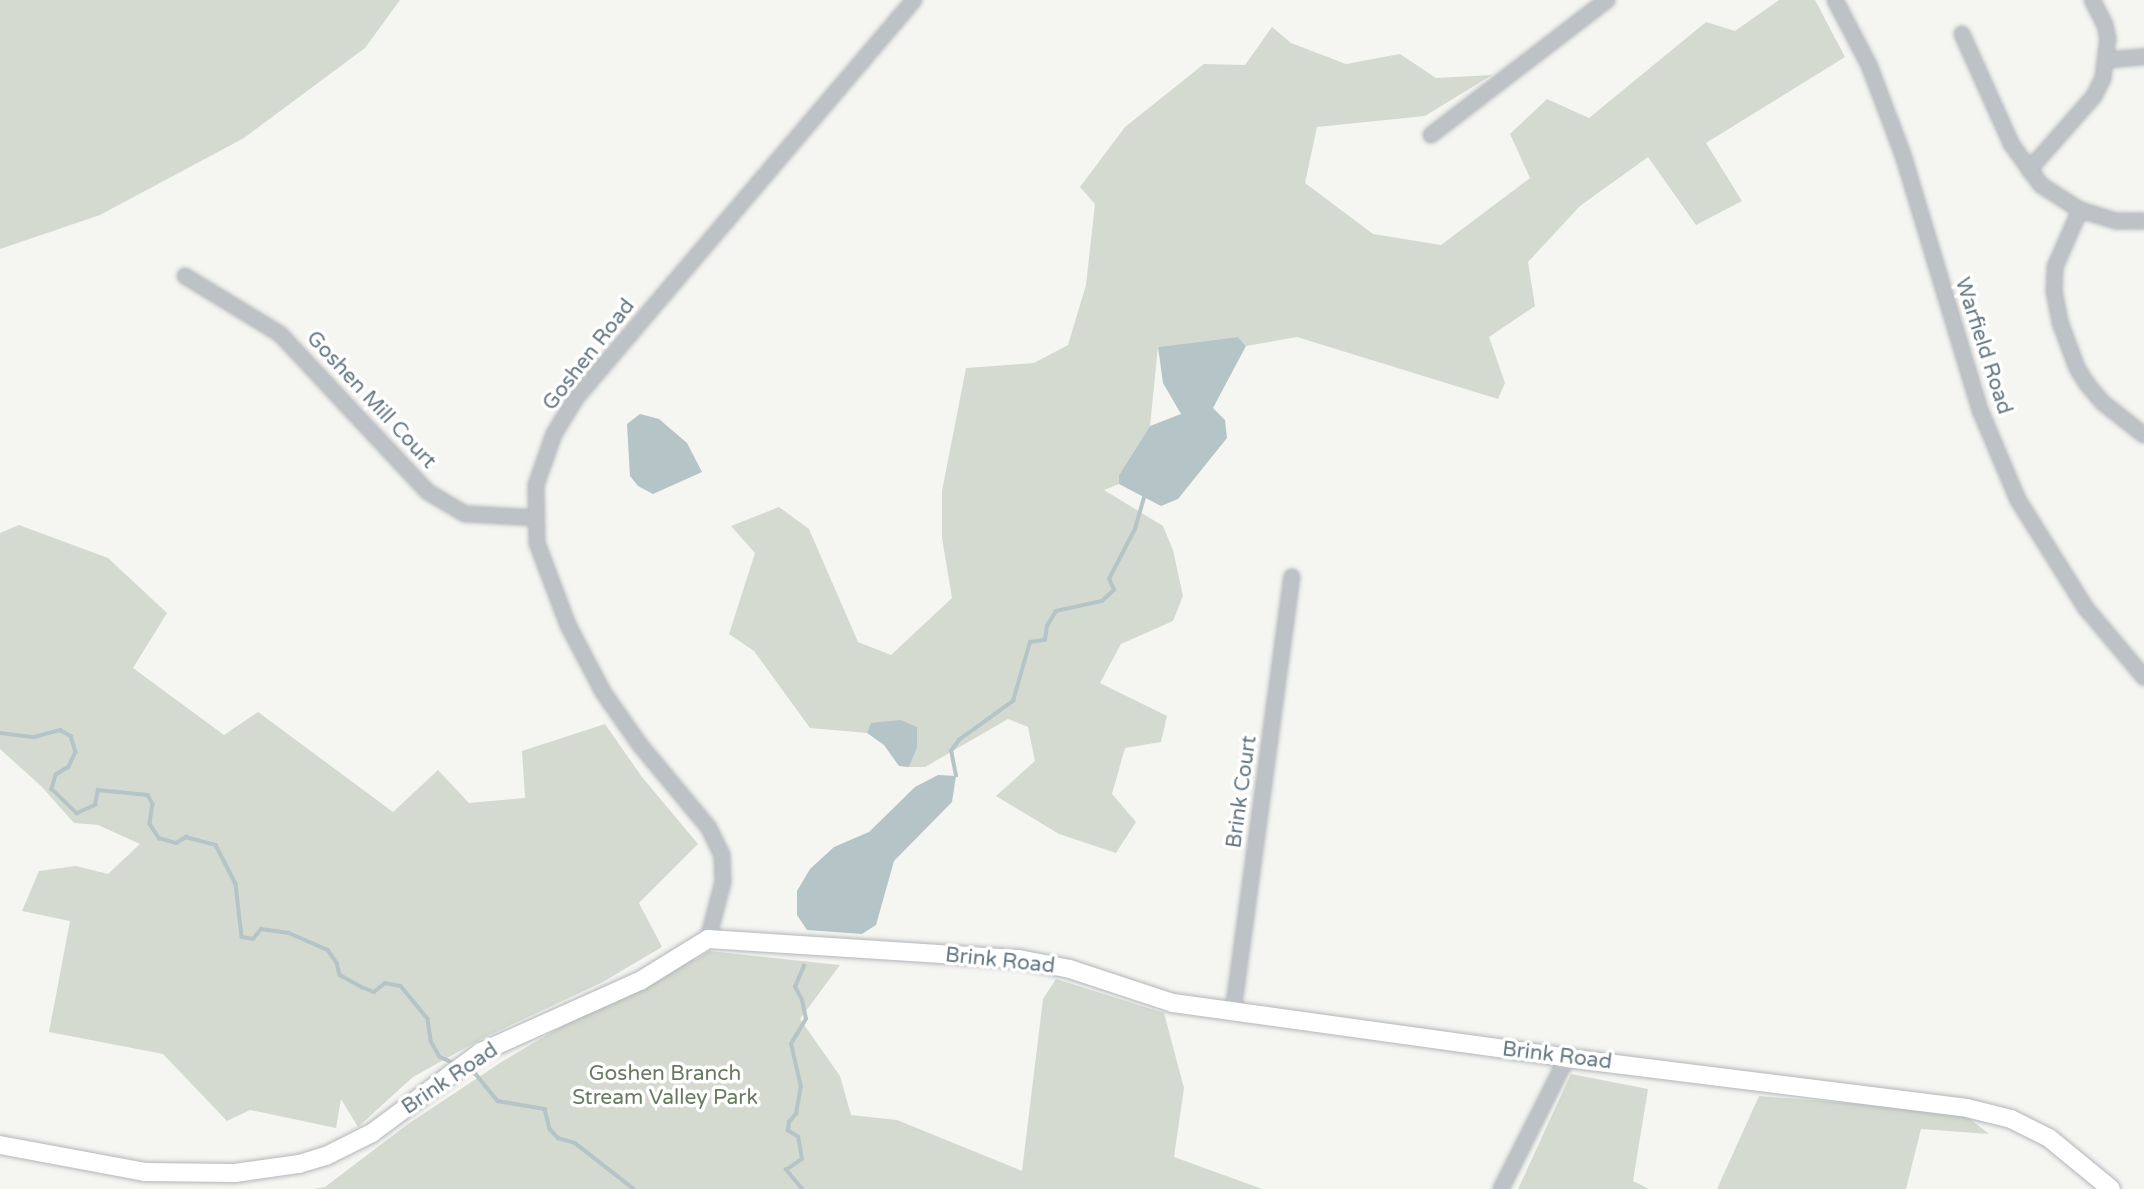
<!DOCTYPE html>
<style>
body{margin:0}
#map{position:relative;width:2144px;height:1189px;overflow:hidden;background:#f5f5f1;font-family:"Varela Round",sans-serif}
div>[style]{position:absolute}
.green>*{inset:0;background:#d5dad0}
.water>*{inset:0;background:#b5c4c7}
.stream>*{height:3.5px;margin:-1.75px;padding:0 1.75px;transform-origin:1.75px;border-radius:1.75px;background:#b5c4c7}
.roads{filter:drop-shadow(0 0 2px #b1b6ba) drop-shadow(0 0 2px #b1b6ba)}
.minor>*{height:14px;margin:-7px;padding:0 7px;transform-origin:7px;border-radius:7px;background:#bdc2c6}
.major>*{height:18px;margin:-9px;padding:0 9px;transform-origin:9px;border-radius:9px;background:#fff}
span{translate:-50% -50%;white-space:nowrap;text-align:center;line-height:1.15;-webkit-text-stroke:7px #fff;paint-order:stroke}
.street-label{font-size:21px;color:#637783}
.park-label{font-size:21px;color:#697a62}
</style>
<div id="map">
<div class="green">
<div style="clip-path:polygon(0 0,400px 0,365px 48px,244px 138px,100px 215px,0 249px)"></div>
<div style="clip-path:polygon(1779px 0,1815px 0,1845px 57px,1706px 143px,1742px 201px,1696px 225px,1648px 157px,1580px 206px,1528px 262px,1535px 306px,1489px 337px,1505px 383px,1498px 399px,1297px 337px,1246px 346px,1238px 337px,1158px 347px,1150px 426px,1119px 475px,1119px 484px,1104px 490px,1163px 526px,1173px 550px,1183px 596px,1173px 621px,1121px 644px,1100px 683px,1167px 716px,1161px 742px,1125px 748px,1112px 794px,1136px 822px,1116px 853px,1059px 834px,996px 796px,1035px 761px,1028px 727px,1008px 719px,925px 767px,909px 767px,917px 748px,872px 723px,867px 733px,810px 728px,754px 651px,729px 634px,755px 553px,731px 526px,779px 507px,809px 529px,858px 642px,891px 655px,952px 598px,942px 538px,942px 491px,966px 368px,1034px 363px,1068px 345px,1086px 285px,1095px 204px,1080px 187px,1125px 127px,1204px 64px,1245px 65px,1272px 27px,1291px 43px,1346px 64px,1400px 54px,1436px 78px,1492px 75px,1425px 116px,1317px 127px,1305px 183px,1373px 234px,1441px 245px,1530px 178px,1510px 134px,1547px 99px,1589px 118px,1706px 22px,1735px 31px)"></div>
<div style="clip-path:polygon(19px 525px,108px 558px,167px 613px,133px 668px,224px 735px,258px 712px,393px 812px,438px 770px,469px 803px,525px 798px,522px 751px,605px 724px,642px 777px,698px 844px,639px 903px,662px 947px,601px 983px,483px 1038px,413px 1077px,358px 1127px,341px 1099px,336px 1128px,250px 1110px,227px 1121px,163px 1054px,49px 1032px,70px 921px,22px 911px,39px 871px,76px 866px,108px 874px,140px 844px,98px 825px,74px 823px,41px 786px,0 749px,0 533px)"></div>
<div style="clip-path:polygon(709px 951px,840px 965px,800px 1019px,840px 1076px,851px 1115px,897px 1120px,1022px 1171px,1043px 999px,1056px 979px,1164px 1013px,1184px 1088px,1174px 1157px,1262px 1189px,313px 1189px,325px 1187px,408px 1124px,503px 1061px,689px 952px,695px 960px)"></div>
<div style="clip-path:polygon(1571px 1074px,1648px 1089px,1633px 1181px,1649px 1189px,1518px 1189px)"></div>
<div style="clip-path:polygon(1759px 1096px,1961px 1112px,1989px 1134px,1921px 1129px,1906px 1189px,1717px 1189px)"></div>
</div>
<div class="water">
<div style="clip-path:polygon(1238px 337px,1246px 346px,1213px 408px,1225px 420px,1227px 438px,1178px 499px,1161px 506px,1119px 484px,1119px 475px,1150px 426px,1181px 414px,1163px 383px,1158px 347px)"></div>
<div style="clip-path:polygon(640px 414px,659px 419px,687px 443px,702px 472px,653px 494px,638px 486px,630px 476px,627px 424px)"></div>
<div style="clip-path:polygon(901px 720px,917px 727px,917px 748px,909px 767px,899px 766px,884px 745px,867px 733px,871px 723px)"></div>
<div style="clip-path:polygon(938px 775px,956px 776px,952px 802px,894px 861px,876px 925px,862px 934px,807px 930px,797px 915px,797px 891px,810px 869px,834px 847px,869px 832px,915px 787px)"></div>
</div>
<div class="stream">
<div style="left:0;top:733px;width:34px;rotate:7deg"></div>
<div style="left:34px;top:737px;width:27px;rotate:-15deg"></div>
<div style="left:60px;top:730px;width:13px;rotate:29deg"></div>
<div style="left:71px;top:736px;width:17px;rotate:73deg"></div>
<div style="left:76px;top:752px;width:17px;rotate:115deg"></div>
<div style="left:69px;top:767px;width:15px;rotate:148deg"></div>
<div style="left:56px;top:775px;width:15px;rotate:106deg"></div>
<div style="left:52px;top:789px;width:35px;rotate:44deg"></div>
<div style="left:77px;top:813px;width:20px;rotate:-24deg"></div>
<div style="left:95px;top:805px;width:15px;rotate:-79deg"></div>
<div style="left:98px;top:790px;width:50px;rotate:5.7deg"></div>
<div style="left:148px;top:795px;width:10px;rotate:61deg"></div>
<div style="left:153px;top:804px;width:20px;rotate:99deg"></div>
<div style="left:150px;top:824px;width:17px;rotate:57deg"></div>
<div style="left:159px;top:838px;width:18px;rotate:16deg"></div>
<div style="left:176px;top:843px;width:12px;rotate:-31deg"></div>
<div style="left:186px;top:837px;width:31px;rotate:15deg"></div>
<div style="left:216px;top:845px;width:44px;rotate:62.9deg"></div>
<div style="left:236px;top:884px;width:53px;rotate:83.5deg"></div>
<div style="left:242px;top:937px;width:11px;rotate:10deg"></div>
<div style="left:253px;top:939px;width:13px;rotate:-51deg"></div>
<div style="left:261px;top:929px;width:28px;rotate:8deg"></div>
<div style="left:289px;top:933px;width:43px;rotate:23.6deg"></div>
<div style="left:328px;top:950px;width:16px;rotate:55deg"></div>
<div style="left:337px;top:963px;width:12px;rotate:76deg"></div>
<div style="left:340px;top:975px;width:25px;rotate:29deg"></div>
<div style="left:362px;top:987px;width:13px;rotate:23deg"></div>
<div style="left:374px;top:992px;width:14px;rotate:-39deg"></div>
<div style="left:385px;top:983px;width:16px;rotate:11deg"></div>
<div style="left:401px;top:986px;width:43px;rotate:50.7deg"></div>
<div style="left:428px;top:1019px;width:22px;rotate:82deg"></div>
<div style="left:431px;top:1041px;width:18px;rotate:61deg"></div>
<div style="left:440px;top:1057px;width:15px;rotate:23deg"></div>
<div style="left:956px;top:776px;width:25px;rotate:-101deg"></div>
<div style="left:951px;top:751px;width:14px;rotate:-54deg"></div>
<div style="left:959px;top:740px;width:67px;rotate:-35.8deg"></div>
<div style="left:1013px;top:701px;width:61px;rotate:-73.9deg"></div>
<div style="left:1030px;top:642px;width:15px;rotate:-8deg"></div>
<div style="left:1045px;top:640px;width:14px;rotate:-82deg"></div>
<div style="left:1047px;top:626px;width:17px;rotate:-59deg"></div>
<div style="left:1056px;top:611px;width:47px;rotate:-12.3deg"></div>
<div style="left:1102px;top:601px;width:16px;rotate:-43deg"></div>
<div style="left:1114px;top:590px;width:12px;rotate:-114deg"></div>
<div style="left:1109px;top:579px;width:56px;rotate:-62.5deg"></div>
<div style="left:1135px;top:529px;width:33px;rotate:-74deg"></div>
<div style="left:468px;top:1070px;width:9px;rotate:27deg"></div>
<div style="left:476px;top:1074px;width:35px;rotate:51deg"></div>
<div style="left:498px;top:1101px;width:48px;rotate:9.7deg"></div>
<div style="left:545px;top:1109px;width:21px;rotate:76deg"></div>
<div style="left:550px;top:1129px;width:12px;rotate:48deg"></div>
<div style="left:558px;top:1138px;width:18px;rotate:16deg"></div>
<div style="left:575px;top:1143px;width:75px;rotate:37.9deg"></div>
<div style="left:802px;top:1189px;width:25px;rotate:-130deg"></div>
<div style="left:786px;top:1170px;width:19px;rotate:-35deg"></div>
<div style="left:802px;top:1159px;width:22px;rotate:-100deg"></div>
<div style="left:798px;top:1137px;width:12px;rotate:-149deg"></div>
<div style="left:788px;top:1131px;width:9px;rotate:-84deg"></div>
<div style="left:789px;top:1122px;width:11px;rotate:-49deg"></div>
<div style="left:796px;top:1114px;width:27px;rotate:-80deg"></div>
<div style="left:801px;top:1087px;width:44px;rotate:-103.1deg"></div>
<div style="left:791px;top:1044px;width:29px;rotate:-59deg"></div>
<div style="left:806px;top:1019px;width:19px;rotate:-102deg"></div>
<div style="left:802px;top:1000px;width:15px;rotate:-118deg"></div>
<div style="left:795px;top:987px;width:23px;rotate:-67deg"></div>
</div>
<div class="roads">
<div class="minor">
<div style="left:1835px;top:0;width:73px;rotate:62.4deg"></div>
<div style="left:1869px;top:65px;width:96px;rotate:69.3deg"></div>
<div style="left:1903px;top:155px;width:266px;rotate:73.2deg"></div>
<div style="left:1980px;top:410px;width:98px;rotate:67.1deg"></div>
<div style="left:2018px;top:500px;width:126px;rotate:57.9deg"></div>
<div style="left:2085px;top:607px;width:92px;rotate:49.9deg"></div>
<div style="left:1962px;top:34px;width:122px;rotate:65.8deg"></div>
<div style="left:2012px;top:145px;width:49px;rotate:54.1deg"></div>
<div style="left:2041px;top:185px;width:46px;rotate:32.7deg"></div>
<div style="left:2080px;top:210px;width:39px;rotate:17deg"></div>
<div style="left:2117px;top:221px;width:27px"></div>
<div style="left:2107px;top:60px;width:37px;rotate:-5deg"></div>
<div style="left:1431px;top:135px;width:222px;rotate:-37.5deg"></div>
<div style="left:2029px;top:170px;width:98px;rotate:-48.7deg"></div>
<div style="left:2094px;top:96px;width:20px;rotate:-63deg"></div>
<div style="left:2103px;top:78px;width:39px;rotate:-83deg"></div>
<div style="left:2108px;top:39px;width:14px;rotate:-102deg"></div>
<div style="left:2105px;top:25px;width:28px;rotate:-117deg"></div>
<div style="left:2080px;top:210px;width:62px;rotate:113.7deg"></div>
<div style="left:2055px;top:267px;width:24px;rotate:92deg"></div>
<div style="left:2054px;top:291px;width:32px;rotate:79deg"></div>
<div style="left:2060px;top:322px;width:49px;rotate:69.7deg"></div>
<div style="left:2077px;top:368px;width:19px;rotate:58deg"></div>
<div style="left:2087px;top:384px;width:23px;rotate:50deg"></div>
<div style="left:2102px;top:402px;width:53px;rotate:38.2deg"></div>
<div style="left:185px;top:276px;width:111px;rotate:31.4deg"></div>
<div style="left:280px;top:334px;width:216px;rotate:46.9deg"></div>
<div style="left:428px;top:492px;width:43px;rotate:30.7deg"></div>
<div style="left:465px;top:514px;width:71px;rotate:3.2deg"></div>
<div style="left:708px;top:939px;width:59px;rotate:-75.3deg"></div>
<div style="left:723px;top:882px;width:27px;rotate:-92deg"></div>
<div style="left:722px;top:855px;width:30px;rotate:-116deg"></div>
<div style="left:709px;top:828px;width:108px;rotate:-129.7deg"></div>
<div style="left:640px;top:745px;width:65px;rotate:-124.9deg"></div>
<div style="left:603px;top:692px;width:76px;rotate:-117.6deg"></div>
<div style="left:568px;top:625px;width:88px;rotate:-110.7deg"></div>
<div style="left:537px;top:543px;width:58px;rotate:-91deg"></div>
<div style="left:536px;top:485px;width:54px;rotate:-70.6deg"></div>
<div style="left:554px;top:434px;width:42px;rotate:-58.6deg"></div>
<div style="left:576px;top:398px;width:522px;rotate:-49.66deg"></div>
<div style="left:1233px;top:1012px;width:439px;rotate:-82.3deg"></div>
<div style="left:1501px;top:1189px;width:147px;rotate:-63.3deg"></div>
</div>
<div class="major">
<div style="left:0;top:1145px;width:147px;rotate:10.5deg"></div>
<div style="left:145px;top:1172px;width:90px;rotate:0.6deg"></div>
<div style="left:235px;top:1173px;width:65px;rotate:-8deg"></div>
<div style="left:299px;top:1164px;width:28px;rotate:-17deg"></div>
<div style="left:326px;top:1156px;width:51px;rotate:-26.6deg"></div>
<div style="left:372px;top:1133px;width:136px;rotate:-36.6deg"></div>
<div style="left:481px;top:1052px;width:174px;rotate:-24.1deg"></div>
<div style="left:640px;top:981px;width:80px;rotate:-31.7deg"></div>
<div style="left:708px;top:939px;width:312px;rotate:3.7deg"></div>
<div style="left:1019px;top:959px;width:52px;rotate:11.1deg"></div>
<div style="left:1070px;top:969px;width:108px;rotate:18.3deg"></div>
<div style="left:1173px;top:1003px;width:398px;rotate:7.9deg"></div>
<div style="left:1567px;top:1058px;width:403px;rotate:7.1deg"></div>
<div style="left:1967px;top:1108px;width:45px;rotate:14deg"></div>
<div style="left:2011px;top:1119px;width:42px;rotate:26.6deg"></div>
<div style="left:2049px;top:1138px;width:80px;rotate:39.4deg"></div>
</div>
</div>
<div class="street-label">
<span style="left:1983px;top:346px;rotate:72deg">Warfield Road</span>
<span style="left:589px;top:355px;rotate:-52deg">Goshen Road</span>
<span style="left:371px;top:400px;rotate:47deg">Goshen Mill Court</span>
<span style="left:1242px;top:792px;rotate:-82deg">Brink Court</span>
<span style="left:1000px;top:961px;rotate:6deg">Brink Road</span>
<span style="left:1557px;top:1056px;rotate:7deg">Brink Road</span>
<span style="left:450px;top:1079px;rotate:-34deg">Brink Road</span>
</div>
<div class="park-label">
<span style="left:665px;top:1086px">Goshen Branch<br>Stream Valley Park</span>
</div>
</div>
